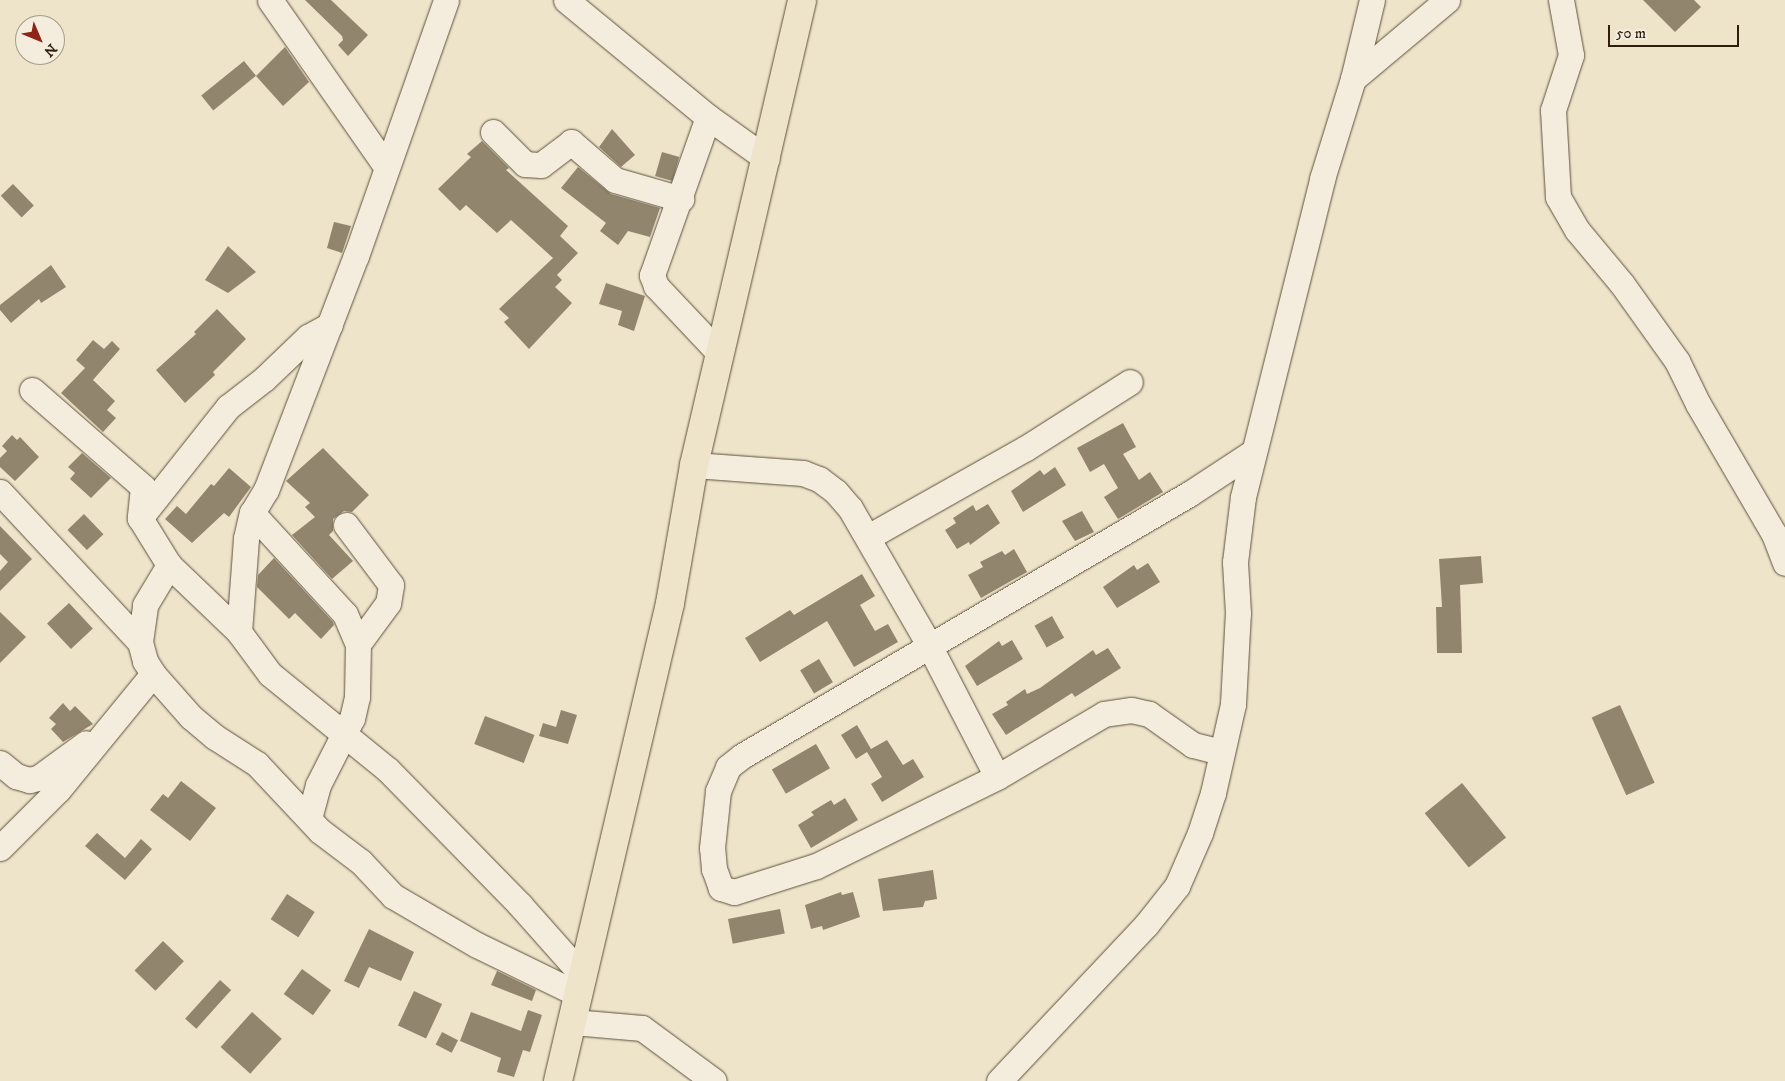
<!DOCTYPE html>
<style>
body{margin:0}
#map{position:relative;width:1785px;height:1081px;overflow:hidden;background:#eee4ca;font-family:"IM FELL DW Pica",serif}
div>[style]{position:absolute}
.building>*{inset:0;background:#92856e;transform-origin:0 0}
.roads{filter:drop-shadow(0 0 1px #5e503b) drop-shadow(0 0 1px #5e503b)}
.minor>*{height:25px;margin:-12.5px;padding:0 12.5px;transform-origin:12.5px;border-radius:12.5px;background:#f4eddd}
.major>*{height:28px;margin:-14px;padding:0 14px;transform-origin:14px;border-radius:14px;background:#eee4ca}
span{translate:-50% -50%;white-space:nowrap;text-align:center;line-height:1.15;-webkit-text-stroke:4px #f4eddd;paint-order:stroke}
.north{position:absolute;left:15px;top:15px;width:50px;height:50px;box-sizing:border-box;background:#f4eddd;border:1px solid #a59a89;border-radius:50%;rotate:135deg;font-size:14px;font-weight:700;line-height:20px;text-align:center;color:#2e1e0b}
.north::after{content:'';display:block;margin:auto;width:18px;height:22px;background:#8f2418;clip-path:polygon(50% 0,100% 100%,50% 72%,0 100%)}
.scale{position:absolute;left:1608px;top:25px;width:131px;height:22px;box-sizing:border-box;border:2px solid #2e1e0b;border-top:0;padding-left:6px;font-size:15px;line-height:18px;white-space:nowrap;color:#2e1e0b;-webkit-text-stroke:4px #f4eddd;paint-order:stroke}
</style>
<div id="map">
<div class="building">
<div style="clip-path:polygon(305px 0,331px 0,368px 35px,348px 56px,338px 45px,343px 40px,342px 36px)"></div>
<div style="clip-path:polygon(1643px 0,1694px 0,1701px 7px,1675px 32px)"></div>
<div style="clip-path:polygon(285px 47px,309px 82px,283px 106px,256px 76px)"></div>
<div style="left:244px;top:61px;width:19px;height:55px;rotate:51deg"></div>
<div style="clip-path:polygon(612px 129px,635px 155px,621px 167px,599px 147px)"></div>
<div style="clip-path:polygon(482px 141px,509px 168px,506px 170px,568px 226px,560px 236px,578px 253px,557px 275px,562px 280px,555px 287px,572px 303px,529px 349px,504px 322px,509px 318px,499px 309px,553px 258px,511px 220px,497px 233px,466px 205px,460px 211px,438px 189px,471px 157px,467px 154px)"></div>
<div style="left:662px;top:152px;width:18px;height:25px;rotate:16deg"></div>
<div style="clip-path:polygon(578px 167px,611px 194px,660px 208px,650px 237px,628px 231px,618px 245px,600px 231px,606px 223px,561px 188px)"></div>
<div style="left:13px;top:184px;width:30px;height:17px;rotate:46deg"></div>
<div style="clip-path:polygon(334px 222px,351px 226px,342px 253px,327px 248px)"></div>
<div style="clip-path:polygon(228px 246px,256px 272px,228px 293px,205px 280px)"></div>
<div style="clip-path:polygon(51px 265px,66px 287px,41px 303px,39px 299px,11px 323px,0 310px,0 305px)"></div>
<div style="clip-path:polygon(606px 283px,645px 296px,634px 331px,618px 325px,622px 311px,599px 304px)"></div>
<div style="clip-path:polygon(217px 309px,246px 339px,213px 372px,215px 375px,185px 403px,156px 370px,196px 334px,194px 332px)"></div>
<div style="clip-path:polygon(93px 340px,104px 349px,112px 341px,120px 349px,93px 380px,115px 401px,107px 410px,116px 418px,103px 432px,61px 393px,85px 368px,76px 360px)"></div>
<div style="clip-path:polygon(1123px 423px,1136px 447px,1123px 454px,1139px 480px,1150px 472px,1163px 492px,1118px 519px,1104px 497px,1118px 488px,1104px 464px,1090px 472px,1077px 448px)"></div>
<div style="clip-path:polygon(12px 435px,17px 440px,20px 437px,39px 457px,15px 481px,0 467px,0 458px,7px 451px,2px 446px)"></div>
<div style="clip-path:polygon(323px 448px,369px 495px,352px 512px,344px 511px,333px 519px,333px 531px,329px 535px,353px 561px,332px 579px,292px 535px,315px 517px,305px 507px,310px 503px,286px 481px)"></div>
<div style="clip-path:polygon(82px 453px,111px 478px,91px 498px,70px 479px,75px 473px,68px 467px)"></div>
<div style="clip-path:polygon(1055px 467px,1066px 485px,1023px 512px,1011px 491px,1040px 470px,1044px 475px)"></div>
<div style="clip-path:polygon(229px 468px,251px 487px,229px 517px,224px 513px,192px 543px,165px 519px,177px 506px,186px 514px,211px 484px,214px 486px)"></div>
<div style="clip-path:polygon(988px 504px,1000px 523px,970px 545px,969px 542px,957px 549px,945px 530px,956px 523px,953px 518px,973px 505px,976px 511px)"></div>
<div style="clip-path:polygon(1082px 511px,1094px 532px,1075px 541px,1062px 521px)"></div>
<div style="left:84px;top:514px;width:28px;height:23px;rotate:46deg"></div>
<div style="clip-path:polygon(0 526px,32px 559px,0 591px,0 571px,8px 562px,0 554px)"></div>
<div style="clip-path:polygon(1014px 549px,1027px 572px,981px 598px,968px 575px,983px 567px,980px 562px,1002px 551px,1005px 555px)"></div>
<div style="clip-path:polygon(1481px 556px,1483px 583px,1460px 585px,1462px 653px,1437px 653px,1436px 607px,1442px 607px,1439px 559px)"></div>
<div style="clip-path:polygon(274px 558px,333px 622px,334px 625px,321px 639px,295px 613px,289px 619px,257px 587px,258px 575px)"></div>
<div style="clip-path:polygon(1148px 563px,1160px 582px,1117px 608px,1103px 587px,1134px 565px,1137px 570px)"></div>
<div style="clip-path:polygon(862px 574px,875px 596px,860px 605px,875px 631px,888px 624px,898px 642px,854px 667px,827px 621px,760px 662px,745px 638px,790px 610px,794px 615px)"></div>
<div style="left:69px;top:603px;width:35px;height:30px;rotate:47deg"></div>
<div style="clip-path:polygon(0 612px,26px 637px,0 663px)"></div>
<div style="left:1052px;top:616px;width:25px;height:20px;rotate:61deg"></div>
<div style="clip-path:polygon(1012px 640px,1023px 659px,977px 686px,965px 666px,999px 641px,1002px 646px)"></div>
<div style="clip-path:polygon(1108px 648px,1121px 668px,1075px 697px,1072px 693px,1006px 735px,992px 714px,1008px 705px,1006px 702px,1025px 689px,1027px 694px,1040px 688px,1093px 650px,1096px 655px)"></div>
<div style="left:819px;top:659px;width:27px;height:22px;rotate:59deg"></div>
<div style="clip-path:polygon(63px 703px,70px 711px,75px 706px,93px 724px,63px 742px,51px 729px,56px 724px,49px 718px)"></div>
<div style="left:1620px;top:705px;width:85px;height:31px;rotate:66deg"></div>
<div style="clip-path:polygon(561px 710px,577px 715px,568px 744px,539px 736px,543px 723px,556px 727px)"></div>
<div style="left:485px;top:716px;width:53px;height:30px;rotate:21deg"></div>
<div style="clip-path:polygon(857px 725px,871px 749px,887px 740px,903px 765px,913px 759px,924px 777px,882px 802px,871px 784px,882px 777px,867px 752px,856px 759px,841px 735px)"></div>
<div style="left:816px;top:744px;width:28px;height:51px;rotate:60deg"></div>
<div style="clip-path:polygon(181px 781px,216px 808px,190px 841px,150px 810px,163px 794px,168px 798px)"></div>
<div style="left:1462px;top:783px;width:70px;height:48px;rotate:51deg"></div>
<div style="clip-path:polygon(845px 798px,858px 820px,811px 848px,798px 825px,814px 815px,811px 812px,831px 800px,834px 805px)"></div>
<div style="clip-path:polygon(97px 833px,125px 858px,141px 839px,152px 849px,125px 880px,85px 846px)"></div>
<div style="clip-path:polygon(933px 870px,937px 899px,925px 901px,923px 907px,883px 911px,878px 879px)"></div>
<div style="clip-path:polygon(841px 892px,842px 895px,853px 892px,860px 917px,823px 930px,822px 926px,811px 929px,805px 905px)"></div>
<div style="left:287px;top:894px;width:33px;height:30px;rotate:33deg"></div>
<div style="left:780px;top:909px;width:25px;height:53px;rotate:79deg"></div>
<div style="clip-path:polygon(369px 929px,414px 952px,401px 981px,369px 967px,359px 988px,344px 981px)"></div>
<div style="left:163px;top:941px;width:29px;height:41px;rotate:44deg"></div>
<div style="left:302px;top:969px;width:36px;height:31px;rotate:36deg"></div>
<div style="clip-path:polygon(497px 971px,536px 990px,532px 1001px,491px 985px)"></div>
<div style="left:220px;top:980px;width:15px;height:52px;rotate:42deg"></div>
<div style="left:414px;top:991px;width:31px;height:38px;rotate:25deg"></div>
<div style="clip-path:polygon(528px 1010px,542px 1015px,530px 1052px,523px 1050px,514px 1077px,497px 1072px,501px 1058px,460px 1041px,471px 1012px,521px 1031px)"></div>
<div style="left:252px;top:1012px;width:40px;height:47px;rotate:42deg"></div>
<div style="left:442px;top:1032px;width:18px;height:14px;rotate:27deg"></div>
</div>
<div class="roads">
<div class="minor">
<div style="left:270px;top:0;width:203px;rotate:55.1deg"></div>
<div style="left:566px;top:0;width:184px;rotate:39.5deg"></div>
<div style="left:708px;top:117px;width:72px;rotate:35.4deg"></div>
<div style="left:1561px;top:0;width:56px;rotate:79.7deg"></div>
<div style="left:1571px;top:55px;width:58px;rotate:108.1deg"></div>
<div style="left:1553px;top:110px;width:87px;rotate:86.7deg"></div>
<div style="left:1558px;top:197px;width:38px;rotate:60deg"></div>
<div style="left:1577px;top:230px;width:70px;rotate:50.2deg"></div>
<div style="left:1622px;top:284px;width:95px;rotate:54.5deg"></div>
<div style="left:1677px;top:361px;width:48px;rotate:64deg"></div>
<div style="left:1698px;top:404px;width:151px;rotate:59.7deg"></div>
<div style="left:1774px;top:534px;width:31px;rotate:69deg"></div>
<div style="left:1353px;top:79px;width:123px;rotate:-40deg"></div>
<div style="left:708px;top:117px;width:168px;rotate:109.5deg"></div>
<div style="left:652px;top:275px;width:12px;rotate:70deg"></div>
<div style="left:656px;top:286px;width:93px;rotate:46.7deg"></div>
<div style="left:493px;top:132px;width:45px;rotate:45deg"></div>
<div style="left:525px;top:164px;width:16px;rotate:4deg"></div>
<div style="left:541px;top:165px;width:38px;rotate:-37deg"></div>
<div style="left:571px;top:142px;width:58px;rotate:40.8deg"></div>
<div style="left:615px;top:180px;width:69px;rotate:16.1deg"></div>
<div style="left:32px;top:390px;width:147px;rotate:41.1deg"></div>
<div style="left:143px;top:487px;width:31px;rotate:96deg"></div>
<div style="left:140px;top:518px;width:55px;rotate:58.3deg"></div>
<div style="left:169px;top:565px;width:97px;rotate:43.7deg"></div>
<div style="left:239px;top:632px;width:52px;rotate:53.6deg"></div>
<div style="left:270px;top:674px;width:152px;rotate:39.1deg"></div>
<div style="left:388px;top:770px;width:189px;rotate:45.6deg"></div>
<div style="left:520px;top:905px;width:95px;rotate:48.4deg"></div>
<div style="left:694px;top:465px;width:109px;rotate:4.2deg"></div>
<div style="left:803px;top:473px;width:17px;rotate:21deg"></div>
<div style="left:819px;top:479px;width:21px;rotate:37deg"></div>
<div style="left:836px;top:492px;width:21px;rotate:49deg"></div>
<div style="left:850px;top:508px;width:158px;rotate:60deg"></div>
<div style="left:929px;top:645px;width:148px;rotate:62.7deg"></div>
<div style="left:0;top:492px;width:205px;rotate:47deg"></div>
<div style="left:140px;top:642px;width:20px;rotate:75deg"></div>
<div style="left:145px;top:661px;width:15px;rotate:58deg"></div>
<div style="left:153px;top:674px;width:57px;rotate:48.5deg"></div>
<div style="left:191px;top:717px;width:31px;rotate:40deg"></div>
<div style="left:215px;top:737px;width:50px;rotate:32.7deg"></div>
<div style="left:257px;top:764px;width:92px;rotate:46.8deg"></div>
<div style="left:320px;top:831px;width:51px;rotate:37.1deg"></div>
<div style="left:361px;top:862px;width:47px;rotate:46.7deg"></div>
<div style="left:393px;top:896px;width:97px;rotate:30.3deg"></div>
<div style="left:477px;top:945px;width:112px;rotate:25.9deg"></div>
<div style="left:252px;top:513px;width:137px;rotate:47.4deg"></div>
<div style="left:345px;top:614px;width:33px;rotate:67deg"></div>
<div style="left:358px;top:644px;width:53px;rotate:91.1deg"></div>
<div style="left:357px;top:697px;width:22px;rotate:103deg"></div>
<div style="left:352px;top:718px;width:75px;rotate:116.9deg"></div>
<div style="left:318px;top:785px;width:35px;rotate:105deg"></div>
<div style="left:140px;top:518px;width:142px;rotate:-51.6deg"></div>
<div style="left:228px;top:407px;width:46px;rotate:-37.9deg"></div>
<div style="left:264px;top:379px;width:61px;rotate:-43.7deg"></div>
<div style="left:308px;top:337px;width:25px;rotate:-29deg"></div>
<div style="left:346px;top:525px;width:75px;rotate:53.1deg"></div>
<div style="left:391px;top:585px;width:18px;rotate:99deg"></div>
<div style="left:388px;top:603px;width:51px;rotate:126.2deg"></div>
<div style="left:868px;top:537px;width:181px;rotate:-29.4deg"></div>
<div style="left:1026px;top:448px;width:123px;rotate:-32.4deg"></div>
<div style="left:239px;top:632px;width:94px;rotate:-85.7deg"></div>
<div style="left:246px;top:538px;width:26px;rotate:-77deg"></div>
<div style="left:252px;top:513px;width:27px;rotate:-59deg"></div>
<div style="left:266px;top:490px;width:251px;rotate:-69deg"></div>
<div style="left:356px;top:256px;width:271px;rotate:-70.6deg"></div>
<div style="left:140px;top:642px;width:37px;rotate:-82deg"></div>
<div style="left:145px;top:605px;width:47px;rotate:-59deg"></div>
<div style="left:1221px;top:752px;width:29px;rotate:-166deg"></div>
<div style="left:1193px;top:745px;width:54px;rotate:-144.8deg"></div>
<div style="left:1149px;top:714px;width:18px;rotate:-167deg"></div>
<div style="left:1131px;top:710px;width:27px;rotate:172deg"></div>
<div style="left:1104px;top:714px;width:124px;rotate:149.5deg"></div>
<div style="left:997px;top:777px;width:202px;rotate:153.8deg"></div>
<div style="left:816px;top:866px;width:86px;rotate:162.4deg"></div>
<div style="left:734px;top:892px;width:14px;rotate:-163deg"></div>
<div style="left:721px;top:888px;width:20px;rotate:-110deg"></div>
<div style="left:714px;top:869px;width:21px;rotate:-95deg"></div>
<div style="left:712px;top:848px;width:57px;rotate:-84deg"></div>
<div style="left:718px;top:791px;width:26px;rotate:-67deg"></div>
<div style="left:728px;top:767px;width:18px;rotate:-38deg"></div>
<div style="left:742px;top:756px;width:518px;rotate:-30.38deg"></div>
<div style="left:1189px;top:494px;width:77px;rotate:-33.3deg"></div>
<div style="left:0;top:763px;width:21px;rotate:39deg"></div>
<div style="left:16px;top:776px;width:14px;rotate:17deg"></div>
<div style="left:29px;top:780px;width:9px;rotate:-13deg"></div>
<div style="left:38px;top:778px;width:59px;rotate:-36.1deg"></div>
<div style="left:0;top:848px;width:82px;rotate:-45deg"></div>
<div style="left:58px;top:790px;width:150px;rotate:-50.7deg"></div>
<div style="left:573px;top:1022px;width:69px;rotate:5deg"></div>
<div style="left:642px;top:1028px;width:89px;rotate:36.4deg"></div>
<div style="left:999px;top:1081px;width:214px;rotate:-46.7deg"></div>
<div style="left:1146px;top:925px;width:50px;rotate:-51.5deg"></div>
<div style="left:1177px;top:886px;width:58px;rotate:-66.5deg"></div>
<div style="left:1200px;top:833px;width:42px;rotate:-72deg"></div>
<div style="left:1213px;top:793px;width:91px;rotate:-77.3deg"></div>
<div style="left:1233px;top:704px;width:91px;rotate:-86.9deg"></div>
<div style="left:1238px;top:613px;width:51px;rotate:-93.4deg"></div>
<div style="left:1235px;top:562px;width:65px;rotate:-83deg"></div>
<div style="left:1243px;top:497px;width:328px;rotate:-76deg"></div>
<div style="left:1322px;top:179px;width:105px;rotate:-72.8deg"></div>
<div style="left:1353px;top:79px;width:81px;rotate:-76.5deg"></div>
</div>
<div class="major">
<div style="left:558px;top:1081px;width:491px;rotate:-76.8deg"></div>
<div style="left:670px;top:603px;width:140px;rotate:-80.1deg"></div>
<div style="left:694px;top:465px;width:477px;rotate:-76.9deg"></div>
</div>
</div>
<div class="north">N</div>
<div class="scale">50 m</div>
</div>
